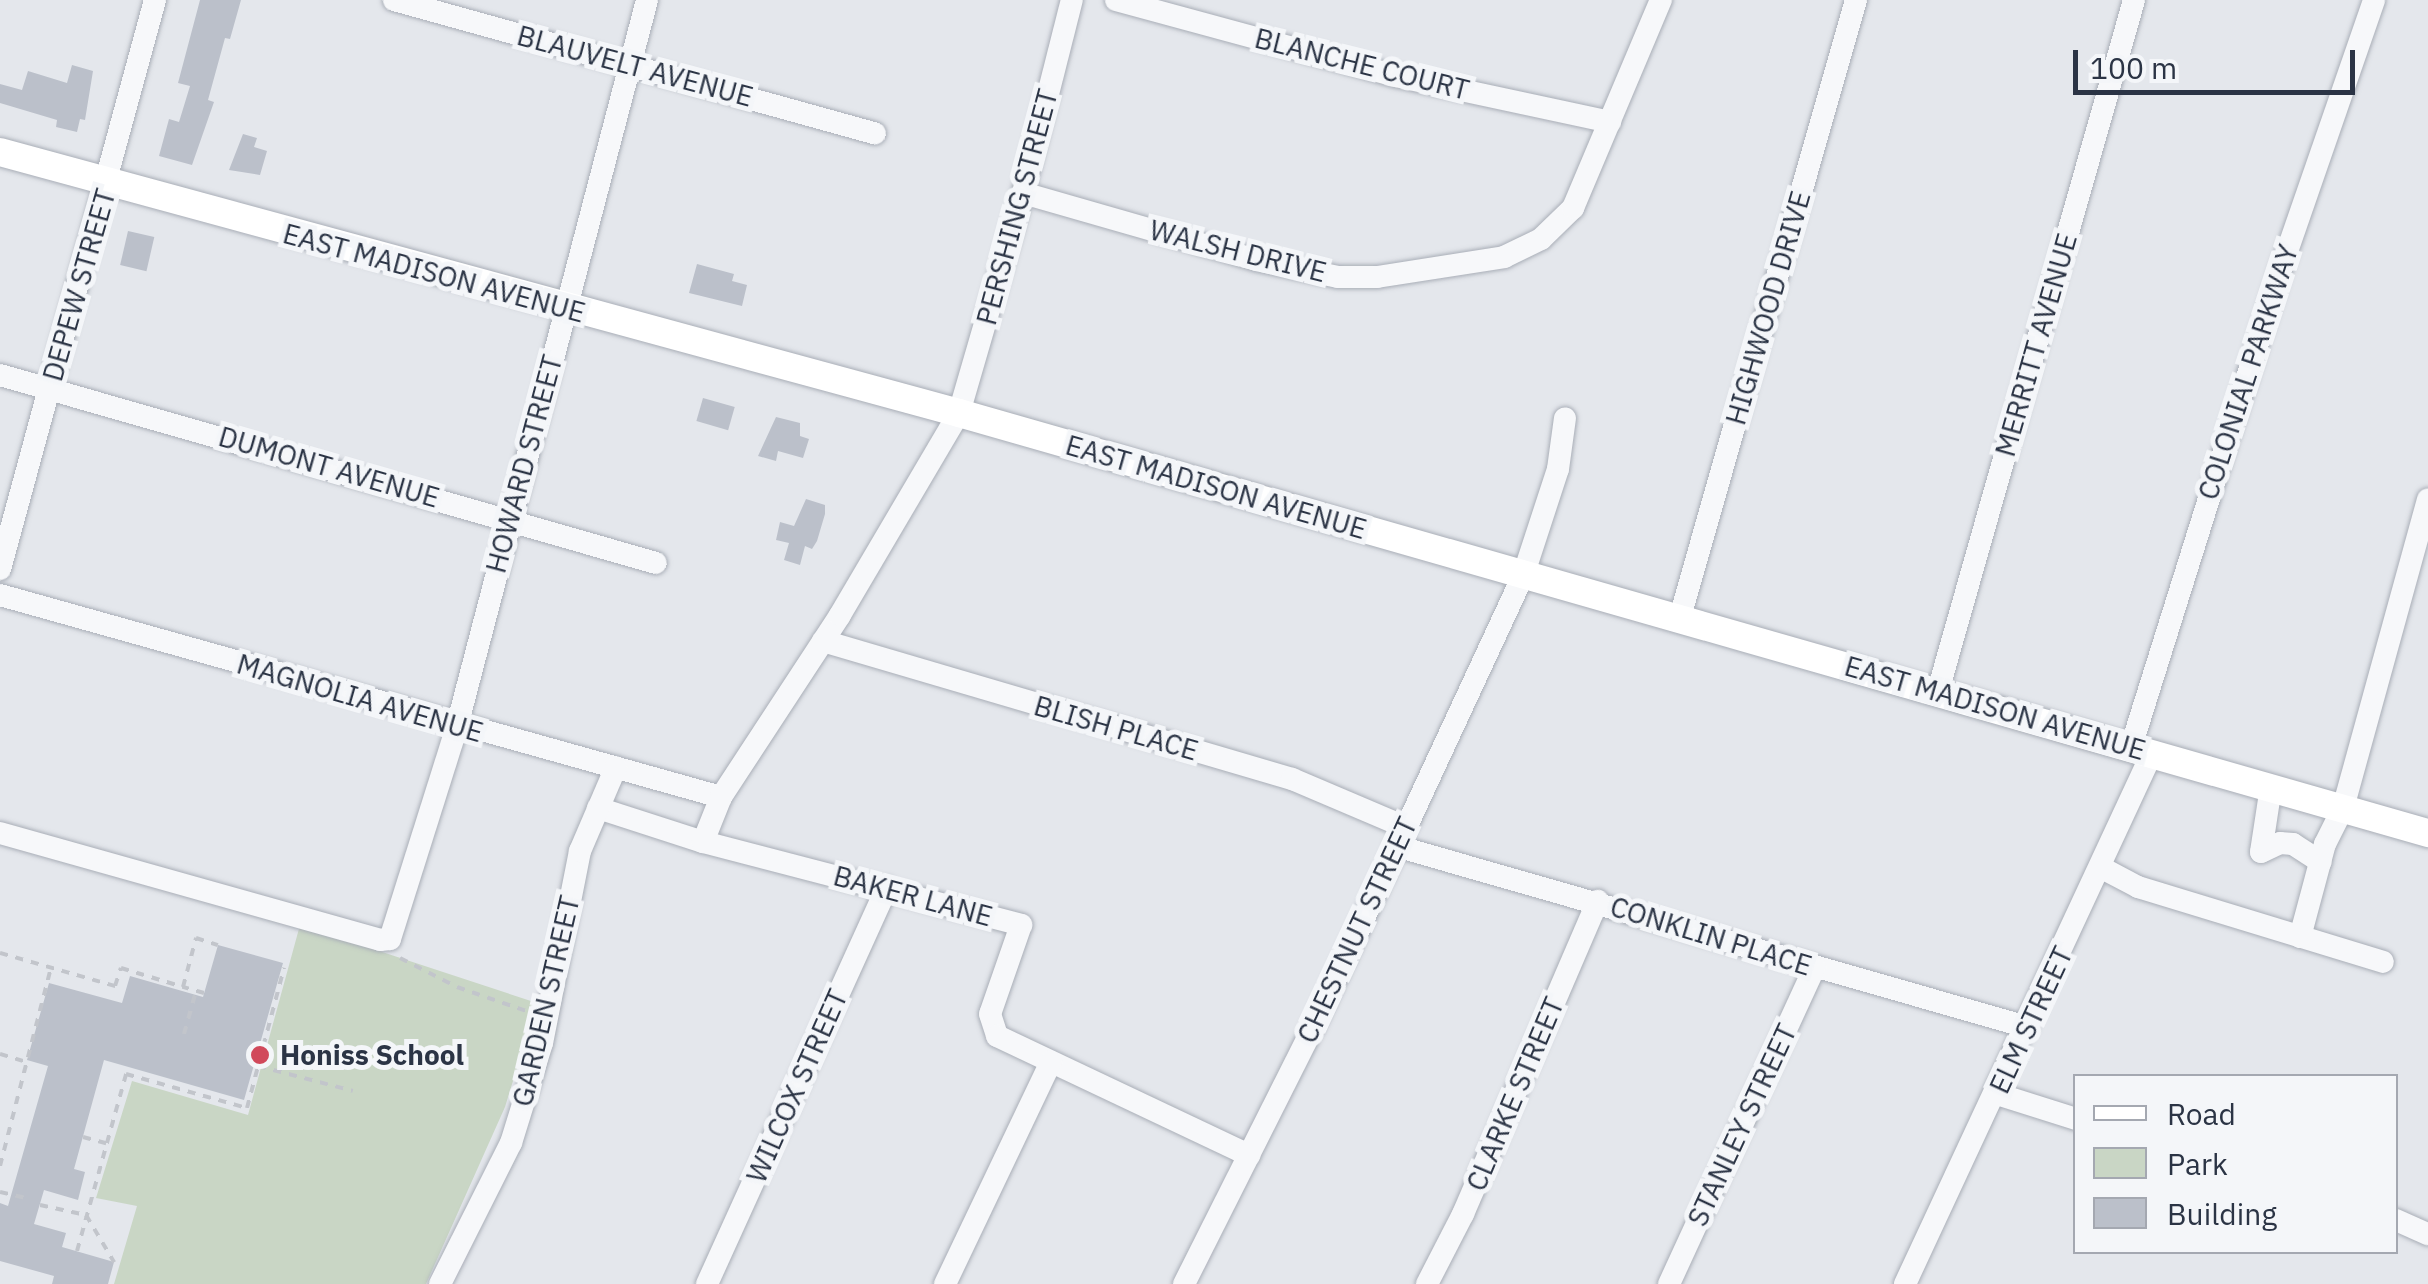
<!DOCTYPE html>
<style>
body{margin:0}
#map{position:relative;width:2428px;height:1284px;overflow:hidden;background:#e4e7ec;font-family:"IBM Plex Sans",sans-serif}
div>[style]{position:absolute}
.green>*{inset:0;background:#c9d6c5}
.building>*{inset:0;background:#bbc0ca;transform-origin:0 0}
.path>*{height:4px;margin-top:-2px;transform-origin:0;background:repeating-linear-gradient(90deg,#c2c5cb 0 8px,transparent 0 16px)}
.roads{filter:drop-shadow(0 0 2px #a9aeb7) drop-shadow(0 0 2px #a9aeb7)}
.minor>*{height:22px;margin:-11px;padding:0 11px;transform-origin:11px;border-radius:11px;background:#f7f8fa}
.major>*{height:28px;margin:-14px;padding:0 14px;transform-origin:14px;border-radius:14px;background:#fff}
.dots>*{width:28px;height:28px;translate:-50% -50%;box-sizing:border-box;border:5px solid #f4f6f9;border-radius:50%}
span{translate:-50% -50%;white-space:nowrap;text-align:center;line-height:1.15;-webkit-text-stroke:10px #f4f6f9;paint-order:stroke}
.street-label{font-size:28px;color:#2b3445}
.poi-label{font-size:28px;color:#2b3445;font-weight:700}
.left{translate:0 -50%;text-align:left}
.legend{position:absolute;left:2073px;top:1074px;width:325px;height:180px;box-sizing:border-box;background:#f4f6f9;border:2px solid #a4a8b1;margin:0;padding:12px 18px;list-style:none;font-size:30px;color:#2b3445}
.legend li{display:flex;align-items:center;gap:20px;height:50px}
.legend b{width:50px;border:2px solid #a4a8b1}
.scale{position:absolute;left:2073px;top:50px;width:282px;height:45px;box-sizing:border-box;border:5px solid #2b3445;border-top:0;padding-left:12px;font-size:30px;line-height:35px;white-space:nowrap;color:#2b3445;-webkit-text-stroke:8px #f4f6f9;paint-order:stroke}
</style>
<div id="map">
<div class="green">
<div style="clip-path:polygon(300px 925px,537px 1003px,505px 1107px,426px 1284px,114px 1284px,137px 1206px,96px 1198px,132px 1081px,248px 1115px)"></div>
</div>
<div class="building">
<div style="clip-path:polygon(200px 0,241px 0,230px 39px,225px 38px,208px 100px,214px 102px,192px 165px,159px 156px,169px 119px,179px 122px,190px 86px,178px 83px)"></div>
<div style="clip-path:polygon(72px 65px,93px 71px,85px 120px,80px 119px,77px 132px,56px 127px,57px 120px,0 103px,0 84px,22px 90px,28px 71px,67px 83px)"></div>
<div style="clip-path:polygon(243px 134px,257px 138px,254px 147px,267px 151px,260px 175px,229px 170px)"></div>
<div style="left:128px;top:231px;width:27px;height:35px;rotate:13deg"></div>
<div style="clip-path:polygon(697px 264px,734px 274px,732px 281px,747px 285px,742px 306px,689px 293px)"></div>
<div style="left:703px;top:398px;width:33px;height:24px;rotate:16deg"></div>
<div style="clip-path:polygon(776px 417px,800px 423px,800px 436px,809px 439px,803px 458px,778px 451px,776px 461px,758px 456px)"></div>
<div style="clip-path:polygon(806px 499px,825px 505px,825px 514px,817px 541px,812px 549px,805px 546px,800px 565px,784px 560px,789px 543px,776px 540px,780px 522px,794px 526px)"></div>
<div style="clip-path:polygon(218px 945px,283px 963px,244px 1100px,104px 1060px,74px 1169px,85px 1172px,78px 1200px,44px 1190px,34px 1224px,66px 1233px,62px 1247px,114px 1262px,108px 1284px,52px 1284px,54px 1276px,0 1261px,0 1203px,8px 1206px,48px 1066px,27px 1060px,49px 983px,122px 1003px,130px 976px,203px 997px)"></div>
</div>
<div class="path">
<div style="left:0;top:953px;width:120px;rotate:16deg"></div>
<div style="left:115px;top:986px;width:19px;rotate:-72deg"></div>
<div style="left:121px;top:968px;width:65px;rotate:17deg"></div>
<div style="left:400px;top:958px;width:64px;rotate:27deg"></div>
<div style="left:457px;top:987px;width:76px;rotate:19.1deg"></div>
<div style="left:204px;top:993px;width:22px;rotate:-164deg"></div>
<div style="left:183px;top:987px;width:51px;rotate:-75.1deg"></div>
<div style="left:196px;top:938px;width:23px;rotate:18deg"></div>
<div style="left:184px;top:1034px;width:45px;rotate:-74.4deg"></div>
<div style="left:0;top:1054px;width:28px;rotate:17deg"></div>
<div style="left:258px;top:1066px;width:98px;rotate:14.7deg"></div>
<div style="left:83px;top:1137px;width:24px;rotate:15deg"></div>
<div style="left:0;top:1166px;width:204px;rotate:-75.6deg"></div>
<div style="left:0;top:1192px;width:31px;rotate:13deg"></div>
<div style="left:40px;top:1205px;width:47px;rotate:12.3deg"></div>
<div style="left:86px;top:1215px;width:55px;rotate:59.2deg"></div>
<div style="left:77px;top:1251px;width:184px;rotate:-74.5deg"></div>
<div style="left:126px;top:1074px;width:126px;rotate:15.7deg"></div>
<div style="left:247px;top:1108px;width:145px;rotate:-75.2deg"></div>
</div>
<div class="roads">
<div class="minor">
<div style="left:394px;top:0;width:499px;rotate:15.5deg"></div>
<div style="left:1116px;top:0;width:290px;rotate:15.2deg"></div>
<div style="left:1396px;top:76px;width:219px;rotate:12.1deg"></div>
<div style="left:1023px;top:193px;width:242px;rotate:16deg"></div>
<div style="left:1256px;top:260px;width:84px;rotate:11.7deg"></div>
<div style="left:1338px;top:277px;width:39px"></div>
<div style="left:1377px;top:277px;width:129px;rotate:-8.9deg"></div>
<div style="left:1504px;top:257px;width:41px;rotate:-25.9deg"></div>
<div style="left:1541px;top:239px;width:45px;rotate:-44.1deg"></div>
<div style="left:1573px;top:208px;width:226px;rotate:-67.1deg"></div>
<div style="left:0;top:375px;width:682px;rotate:15.99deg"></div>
<div style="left:0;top:569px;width:590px;rotate:-74.76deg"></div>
<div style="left:0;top:595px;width:749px;rotate:15.65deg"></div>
<div style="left:1680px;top:617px;width:642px;rotate:-74.08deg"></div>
<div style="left:823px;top:641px;width:489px;rotate:16.4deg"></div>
<div style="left:1292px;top:779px;width:123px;rotate:23deg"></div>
<div style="left:1938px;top:691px;width:718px;rotate:-74.16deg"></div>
<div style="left:2131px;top:747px;width:504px;rotate:-72.57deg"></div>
<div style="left:2282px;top:266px;width:281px;rotate:-70.9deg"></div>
<div style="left:598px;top:808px;width:110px;rotate:17.9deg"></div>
<div style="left:703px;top:842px;width:329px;rotate:14.6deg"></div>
<div style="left:1021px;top:925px;width:94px;rotate:109.2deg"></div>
<div style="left:990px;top:1014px;width:23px;rotate:72deg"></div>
<div style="left:997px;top:1036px;width:279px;rotate:25.3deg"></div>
<div style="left:0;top:833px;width:395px;rotate:15.7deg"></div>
<div style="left:380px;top:940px;width:10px;rotate:-6deg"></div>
<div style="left:390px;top:939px;width:223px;rotate:-72.5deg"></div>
<div style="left:457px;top:726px;width:750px;rotate:-75.33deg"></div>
<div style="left:703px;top:842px;width:48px;rotate:-68.2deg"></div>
<div style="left:721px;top:797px;width:217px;rotate:-56.8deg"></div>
<div style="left:840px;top:615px;width:234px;rotate:-59.5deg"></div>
<div style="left:959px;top:413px;width:229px;rotate:-73.8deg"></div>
<div style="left:1023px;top:193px;width:199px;rotate:-75.8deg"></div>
<div style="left:1396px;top:846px;width:656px;rotate:16.01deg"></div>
<div style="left:2261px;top:852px;width:21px;rotate:-25deg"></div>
<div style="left:2280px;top:843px;width:13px;rotate:4deg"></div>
<div style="left:2293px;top:844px;width:33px;rotate:33deg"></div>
<div style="left:2261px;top:852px;width:66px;rotate:-81.3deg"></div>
<div style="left:2102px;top:868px;width:41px;rotate:27.8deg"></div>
<div style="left:2138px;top:887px;width:256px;rotate:17deg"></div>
<div style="left:2300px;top:937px;width:96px;rotate:-75deg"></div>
<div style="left:2325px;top:844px;width:40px;rotate:-63.4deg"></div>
<div style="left:2343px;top:808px;width:320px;rotate:-74.6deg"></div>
<div style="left:1997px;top:1094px;width:83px;rotate:17.6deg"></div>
<div style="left:2396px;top:1220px;width:35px;rotate:24deg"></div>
<div style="left:440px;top:1284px;width:158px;rotate:-63.3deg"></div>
<div style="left:511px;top:1143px;width:105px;rotate:-72.8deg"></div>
<div style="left:542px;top:1043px;width:196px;rotate:-78.8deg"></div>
<div style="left:580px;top:851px;width:91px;rotate:-66.8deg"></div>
<div style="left:707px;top:1284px;width:435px;rotate:-65.6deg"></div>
<div style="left:945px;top:1284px;width:246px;rotate:-64.5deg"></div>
<div style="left:1184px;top:1284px;width:289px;rotate:-63.3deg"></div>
<div style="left:1314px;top:1026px;width:499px;rotate:-65.1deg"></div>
<div style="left:1524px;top:573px;width:109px;rotate:-71.9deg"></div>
<div style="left:1558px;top:469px;width:51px;rotate:-82.2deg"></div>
<div style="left:1427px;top:1284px;width:79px;rotate:-62.8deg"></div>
<div style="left:1463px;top:1214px;width:341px;rotate:-66.7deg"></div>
<div style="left:1669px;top:1284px;width:349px;rotate:-65.3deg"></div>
<div style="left:1905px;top:1284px;width:586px;rotate:-65.05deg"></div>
</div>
<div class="major">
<div style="left:0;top:152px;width:994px;rotate:15.22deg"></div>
<div style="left:959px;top:413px;width:1528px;rotate:15.96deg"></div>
</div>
</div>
<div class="dots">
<div style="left:260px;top:1055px;background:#d1495b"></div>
</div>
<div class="street-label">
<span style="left:1362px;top:64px;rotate:14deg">BLANCHE COURT</span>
<span style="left:635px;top:66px;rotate:15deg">BLAUVELT AVENUE</span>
<span style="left:1017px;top:207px;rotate:-75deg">PERSHING STREET</span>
<span style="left:1238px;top:251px;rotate:14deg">WALSH DRIVE</span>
<span style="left:434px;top:273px;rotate:15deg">EAST MADISON AVENUE</span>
<span style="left:79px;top:285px;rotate:-74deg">DEPEW STREET</span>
<span style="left:1768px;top:308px;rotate:-74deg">HIGHWOOD DRIVE</span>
<span style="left:2036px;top:345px;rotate:-74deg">MERRITT AVENUE</span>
<span style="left:2248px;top:372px;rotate:-72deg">COLONIAL PARKWAY</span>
<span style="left:524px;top:464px;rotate:-75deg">HOWARD STREET</span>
<span style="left:329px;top:467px;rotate:16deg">DUMONT AVENUE</span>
<span style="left:1216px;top:487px;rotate:16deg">EAST MADISON AVENUE</span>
<span style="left:360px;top:698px;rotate:16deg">MAGNOLIA AVENUE</span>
<span style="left:1995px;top:708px;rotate:16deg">EAST MADISON AVENUE</span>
<span style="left:1116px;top:728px;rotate:16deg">BLISH PLACE</span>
<span style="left:913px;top:896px;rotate:15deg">BAKER LANE</span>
<span style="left:1357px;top:930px;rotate:-65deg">CHESTNUT STREET</span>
<span style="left:1711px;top:936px;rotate:17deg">CONKLIN PLACE</span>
<span style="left:546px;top:1001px;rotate:-77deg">GARDEN STREET</span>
<span style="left:2031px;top:1020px;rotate:-65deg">ELM STREET</span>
<span style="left:797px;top:1086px;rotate:-66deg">WILCOX STREET</span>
<span style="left:1515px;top:1094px;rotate:-67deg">CLARKE STREET</span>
<span style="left:1742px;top:1125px;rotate:-65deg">STANLEY STREET</span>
</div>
<div class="poi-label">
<span class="left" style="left:280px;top:1055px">Honiss School</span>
</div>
<ul class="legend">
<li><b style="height:12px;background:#fff"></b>Road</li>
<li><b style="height:28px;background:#c9d6c5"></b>Park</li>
<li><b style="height:28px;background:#bbc0ca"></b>Building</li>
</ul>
<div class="scale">100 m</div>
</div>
